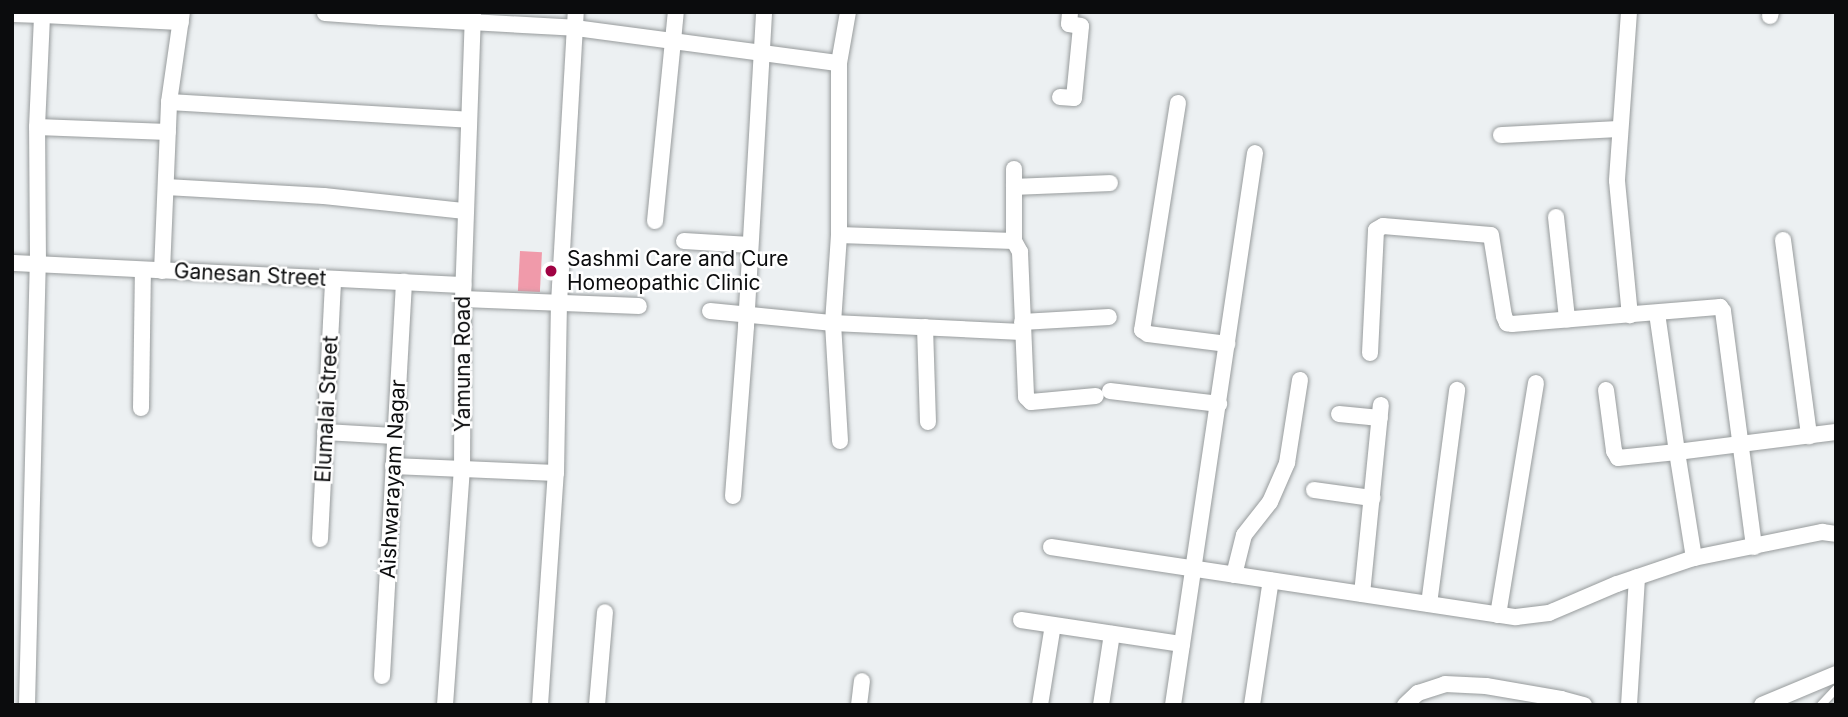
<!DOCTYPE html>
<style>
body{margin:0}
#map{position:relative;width:1848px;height:717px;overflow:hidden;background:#ecf0f2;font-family:Inter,sans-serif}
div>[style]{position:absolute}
.building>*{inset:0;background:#f09aaa;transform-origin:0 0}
.roads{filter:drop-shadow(0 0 2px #979b9c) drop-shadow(0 0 2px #979b9c)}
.lane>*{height:8px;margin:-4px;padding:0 4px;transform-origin:4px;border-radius:4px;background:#fff}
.street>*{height:16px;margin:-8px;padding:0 8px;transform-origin:8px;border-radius:8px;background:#fff}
.dots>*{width:19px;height:19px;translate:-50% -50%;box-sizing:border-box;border:4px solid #fff;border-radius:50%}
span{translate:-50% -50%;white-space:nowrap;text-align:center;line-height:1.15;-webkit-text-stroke:5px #fff;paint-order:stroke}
.poi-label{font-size:21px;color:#0b0c0d}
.left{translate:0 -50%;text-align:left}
.street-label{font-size:21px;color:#0b0c0d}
.frame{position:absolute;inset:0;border:14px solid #0b0c0d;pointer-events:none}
</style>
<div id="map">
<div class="building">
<div style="left:520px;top:251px;width:22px;height:40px;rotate:3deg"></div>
</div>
<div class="roads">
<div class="lane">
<div style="left:1821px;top:705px;width:22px;rotate:-47deg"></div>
</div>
<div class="street">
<div style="left:381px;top:12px;width:5px;rotate:90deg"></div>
<div style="left:381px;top:17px;width:194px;rotate:3.2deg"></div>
<div style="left:575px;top:28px;width:266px;rotate:7.6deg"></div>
<div style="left:1629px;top:12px;width:169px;rotate:94.1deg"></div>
<div style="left:1617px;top:181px;width:135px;rotate:84.5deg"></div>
<div style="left:325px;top:13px;width:56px;rotate:4.1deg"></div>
<div style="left:12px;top:14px;width:30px;rotate:2deg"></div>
<div style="left:1770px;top:16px;width:4px;rotate:-76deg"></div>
<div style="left:1060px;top:97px;width:14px;rotate:4deg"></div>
<div style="left:1074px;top:98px;width:72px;rotate:-84.4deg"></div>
<div style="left:1081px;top:26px;width:12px;rotate:-171deg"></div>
<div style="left:1069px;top:24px;width:12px;rotate:-85deg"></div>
<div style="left:169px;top:102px;width:300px;rotate:3.4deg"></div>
<div style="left:1178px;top:103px;width:230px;rotate:99deg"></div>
<div style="left:1142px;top:330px;width:7px;rotate:34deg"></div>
<div style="left:1148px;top:334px;width:80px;rotate:7.2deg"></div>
<div style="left:37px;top:127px;width:131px;rotate:2.2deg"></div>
<div style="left:1501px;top:135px;width:119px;rotate:-2.9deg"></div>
<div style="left:166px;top:187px;width:158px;rotate:3.3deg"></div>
<div style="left:324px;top:196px;width:142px;rotate:6.1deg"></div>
<div style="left:1014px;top:187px;width:96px;rotate:-2.4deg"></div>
<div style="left:1556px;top:217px;width:103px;rotate:83.8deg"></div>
<div style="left:655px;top:221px;width:210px;rotate:-84.3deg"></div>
<div style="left:839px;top:235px;width:175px;rotate:2deg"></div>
<div style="left:1014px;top:241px;width:13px;rotate:61deg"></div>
<div style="left:1020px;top:252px;width:145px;rotate:87.6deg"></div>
<div style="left:1026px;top:397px;width:7px;rotate:45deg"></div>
<div style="left:1031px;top:402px;width:65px;rotate:-5.3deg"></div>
<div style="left:1783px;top:240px;width:198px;rotate:82.4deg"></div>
<div style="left:684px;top:241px;width:66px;rotate:3.5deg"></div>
<div style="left:1014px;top:241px;width:72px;rotate:-90deg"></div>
<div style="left:12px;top:263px;width:452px;rotate:2.8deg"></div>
<div style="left:162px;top:271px;width:169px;rotate:-87.6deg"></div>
<div style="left:169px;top:102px;width:91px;rotate:-81.8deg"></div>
<div style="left:463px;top:299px;width:176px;rotate:2.3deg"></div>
<div style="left:710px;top:311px;width:124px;rotate:5.6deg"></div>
<div style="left:833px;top:323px;width:189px;rotate:2.7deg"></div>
<div style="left:1022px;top:322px;width:87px;rotate:-3.3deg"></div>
<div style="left:925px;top:327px;width:95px;rotate:88.2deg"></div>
<div style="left:1370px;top:353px;width:123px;rotate:-87.2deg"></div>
<div style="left:1376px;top:230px;width:8px;rotate:-30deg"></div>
<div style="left:1383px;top:226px;width:108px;rotate:4.8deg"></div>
<div style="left:1491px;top:235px;width:82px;rotate:80.9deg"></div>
<div style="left:1504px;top:316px;width:8px;rotate:67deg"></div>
<div style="left:1507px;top:323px;width:5px;rotate:11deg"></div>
<div style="left:1512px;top:324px;width:209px;rotate:-4.7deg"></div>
<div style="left:1720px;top:307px;width:5px;rotate:53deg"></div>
<div style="left:1723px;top:311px;width:238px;rotate:82.5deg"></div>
<div style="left:1606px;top:390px;width:62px;rotate:82.5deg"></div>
<div style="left:1614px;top:451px;width:8px;rotate:60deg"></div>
<div style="left:1618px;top:458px;width:59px;rotate:-5.8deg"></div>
<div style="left:1677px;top:452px;width:140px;rotate:-98.2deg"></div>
<div style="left:1110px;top:391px;width:110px;rotate:6.8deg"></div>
<div style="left:141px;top:408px;width:138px;rotate:-89.2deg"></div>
<div style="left:1339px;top:414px;width:41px;rotate:5.6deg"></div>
<div style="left:325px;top:432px;width:69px;rotate:3.3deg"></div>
<div style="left:840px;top:441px;width:118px;rotate:-93.4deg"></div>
<div style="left:833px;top:323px;width:88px;rotate:-86.1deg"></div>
<div style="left:839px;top:235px;width:172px;rotate:-90deg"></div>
<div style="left:839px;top:63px;width:52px;rotate:-80deg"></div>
<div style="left:393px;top:466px;width:163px;rotate:2.5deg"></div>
<div style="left:1314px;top:490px;width:59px;rotate:7.9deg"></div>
<div style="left:733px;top:496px;width:170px;rotate:-85.6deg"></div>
<div style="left:746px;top:326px;width:315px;rotate:-86.7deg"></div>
<div style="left:320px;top:539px;width:259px;rotate:-87.1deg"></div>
<div style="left:1051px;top:547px;width:470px;rotate:8.6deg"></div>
<div style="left:1516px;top:617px;width:33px;rotate:-7deg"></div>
<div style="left:1549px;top:613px;width:74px;rotate:-23.1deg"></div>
<div style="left:1617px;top:584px;width:81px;rotate:-18.7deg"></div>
<div style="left:1694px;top:558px;width:131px;rotate:-11.5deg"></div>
<div style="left:1822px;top:532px;width:14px;rotate:8deg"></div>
<div style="left:1694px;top:558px;width:107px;rotate:-99.1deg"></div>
<div style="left:1677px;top:452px;width:160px;rotate:-7.2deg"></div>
<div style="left:1234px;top:575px;width:41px;rotate:-76deg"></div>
<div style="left:1244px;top:535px;width:42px;rotate:-51.8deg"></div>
<div style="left:1270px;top:502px;width:43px;rotate:-66.4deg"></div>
<div style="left:1287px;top:463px;width:84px;rotate:-81.1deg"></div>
<div style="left:1362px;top:594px;width:190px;rotate:-84.3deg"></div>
<div style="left:1429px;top:604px;width:216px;rotate:-82.5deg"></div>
<div style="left:1498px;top:615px;width:235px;rotate:-80.7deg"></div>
<div style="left:1021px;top:620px;width:163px;rotate:8.5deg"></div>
<div style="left:382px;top:676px;width:395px;rotate:-86.8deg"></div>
<div style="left:27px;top:705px;width:442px;rotate:-88.6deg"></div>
<div style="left:38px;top:263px;width:136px;rotate:-90.4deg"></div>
<div style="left:37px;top:127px;width:112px;rotate:-87.4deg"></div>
<div style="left:42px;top:15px;width:139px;rotate:2.9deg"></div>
<div style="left:445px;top:705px;width:236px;rotate:-85.9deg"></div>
<div style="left:462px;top:470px;width:171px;rotate:-89.7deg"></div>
<div style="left:463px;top:299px;width:287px;rotate:-88deg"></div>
<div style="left:540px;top:705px;width:233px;rotate:-86.1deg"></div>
<div style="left:556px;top:473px;width:170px;rotate:-89deg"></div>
<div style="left:559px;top:303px;width:291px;rotate:-86.7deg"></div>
<div style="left:597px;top:705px;width:93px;rotate:-85.1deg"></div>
<div style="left:859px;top:705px;width:24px;rotate:-83deg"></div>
<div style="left:1040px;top:705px;width:81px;rotate:-80.8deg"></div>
<div style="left:1101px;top:705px;width:72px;rotate:-81.2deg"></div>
<div style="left:1173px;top:705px;width:558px;rotate:-81.55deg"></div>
<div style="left:1252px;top:705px;width:126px;rotate:-81.4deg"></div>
<div style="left:1405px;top:705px;width:18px;rotate:-43deg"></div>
<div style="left:1418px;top:693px;width:28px;rotate:-18deg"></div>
<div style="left:1445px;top:684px;width:41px;rotate:2.8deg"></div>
<div style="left:1486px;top:686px;width:76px;rotate:9.8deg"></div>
<div style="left:1554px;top:705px;width:9px;rotate:-41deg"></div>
<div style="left:1561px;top:699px;width:24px;rotate:15deg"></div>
<div style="left:1629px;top:705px;width:128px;rotate:-86.4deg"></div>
<div style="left:1762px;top:705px;width:80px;rotate:-22.7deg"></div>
</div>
</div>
<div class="dots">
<div style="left:551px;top:271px;background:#a00243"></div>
</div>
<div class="poi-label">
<span class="left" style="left:567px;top:271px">Sashmi Care and Cure<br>Homeopathic Clinic</span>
</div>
<div class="street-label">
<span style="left:250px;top:275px;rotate:3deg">Ganesan Street</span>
<span style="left:463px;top:364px;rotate:-90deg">Yamuna Road</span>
<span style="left:327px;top:409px;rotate:-87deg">Elumalai Street</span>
<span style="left:393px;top:479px;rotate:-87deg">Aishwarayam Nagar</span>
</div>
<div class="frame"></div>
</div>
